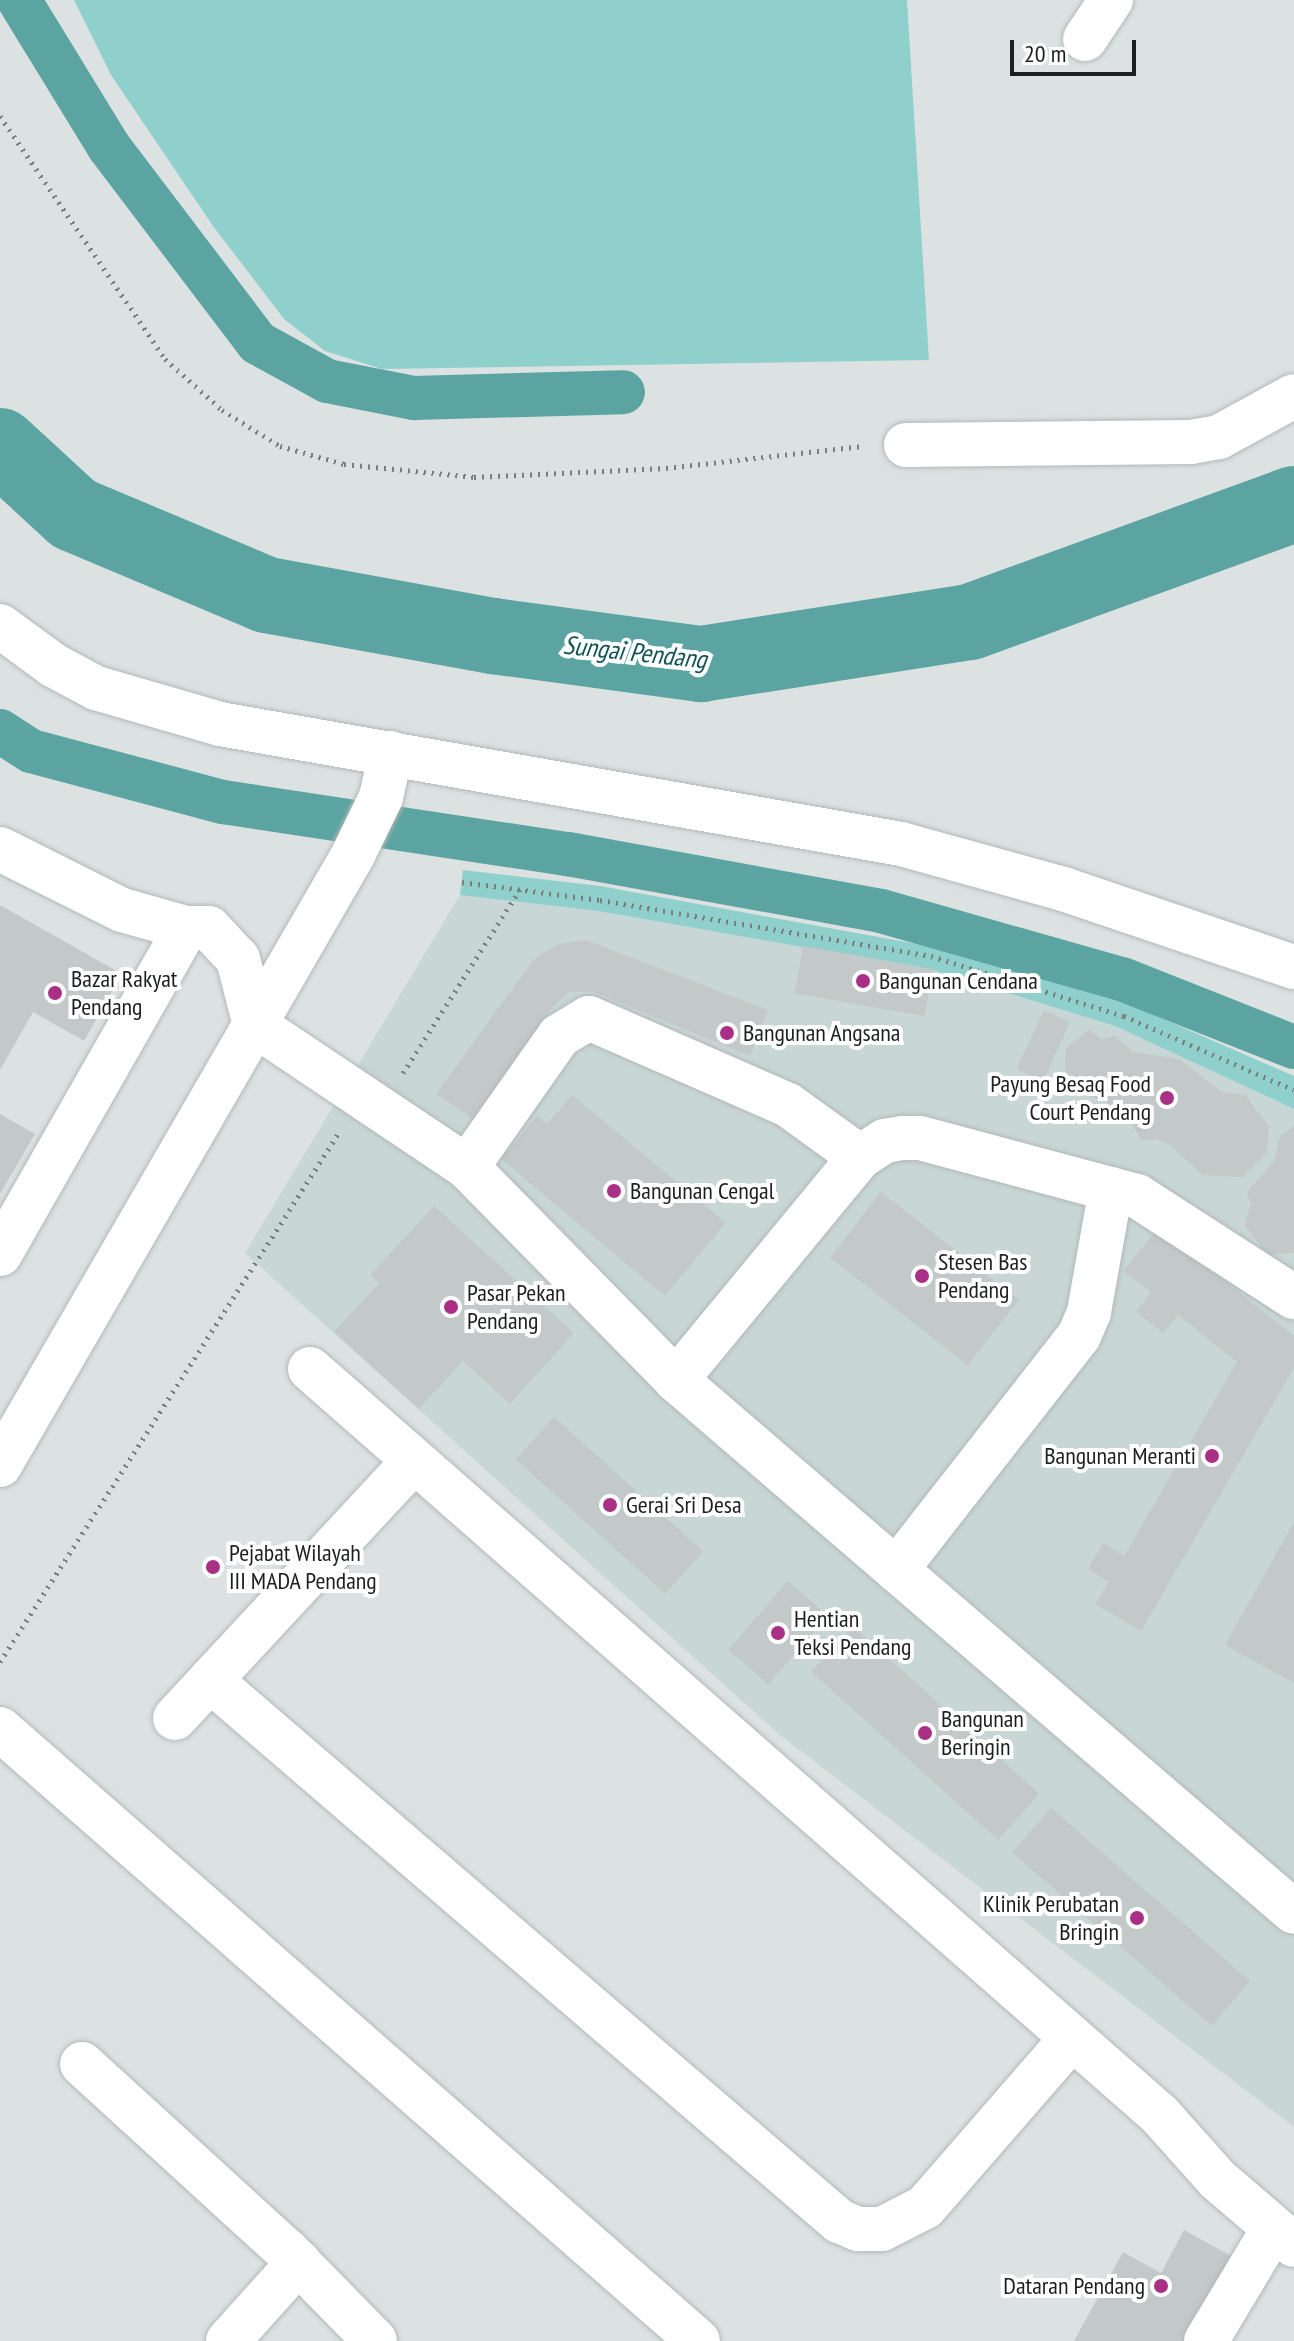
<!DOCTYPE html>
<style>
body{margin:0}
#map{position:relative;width:1294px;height:2341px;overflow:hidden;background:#dce2e2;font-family:"PT Sans Narrow",sans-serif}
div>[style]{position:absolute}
.built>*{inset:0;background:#c8d7d6}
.green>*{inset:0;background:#90d0cc}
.canal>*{height:44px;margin:-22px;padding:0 22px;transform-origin:22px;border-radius:22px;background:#5ba4a1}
.river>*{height:76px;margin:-38px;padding:0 38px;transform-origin:38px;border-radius:38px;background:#5ba4a1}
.building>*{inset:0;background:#c3c8c8;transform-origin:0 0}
.path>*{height:5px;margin-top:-2.5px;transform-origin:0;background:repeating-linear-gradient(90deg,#7a7e7e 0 2px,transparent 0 8px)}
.roads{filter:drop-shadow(0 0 2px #b3b8b8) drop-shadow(0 0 2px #b3b8b8)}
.minor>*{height:44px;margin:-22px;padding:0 22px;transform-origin:22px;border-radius:22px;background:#fff}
.dots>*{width:22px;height:22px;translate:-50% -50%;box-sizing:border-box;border:4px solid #fff;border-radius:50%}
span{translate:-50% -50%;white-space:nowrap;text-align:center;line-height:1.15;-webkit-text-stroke:8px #fff;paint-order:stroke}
.poi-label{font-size:24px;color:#1d1f1f}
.left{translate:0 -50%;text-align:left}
.right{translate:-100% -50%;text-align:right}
.water-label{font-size:26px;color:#145553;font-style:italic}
.scale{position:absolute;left:1010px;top:40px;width:126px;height:36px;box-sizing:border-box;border:4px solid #1d1f1f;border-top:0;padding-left:10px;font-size:24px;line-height:28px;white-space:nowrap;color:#1d1f1f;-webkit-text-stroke:6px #fff;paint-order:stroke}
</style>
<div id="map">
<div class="built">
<div style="clip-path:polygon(460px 895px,598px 911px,933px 970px,1115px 1026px,1294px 1109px,1294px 2127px,781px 1736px,245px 1253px)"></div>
</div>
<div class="green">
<div style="clip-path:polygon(74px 0,907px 0,929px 360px,382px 369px,325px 351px,284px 319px,213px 226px,111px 75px)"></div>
<div style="clip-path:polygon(463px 870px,600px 886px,939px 948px,1129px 1004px,1294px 1076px,1294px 1109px,1115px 1026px,933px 970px,598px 911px,460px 895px)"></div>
</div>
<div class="canal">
<div style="left:19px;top:0;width:172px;rotate:58.5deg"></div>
<div style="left:109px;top:147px;width:246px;rotate:52.8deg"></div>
<div style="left:258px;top:343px;width:79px;rotate:28.8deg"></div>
<div style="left:327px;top:381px;width:89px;rotate:11.1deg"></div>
<div style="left:414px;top:398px;width:209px;rotate:-1.6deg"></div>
<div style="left:0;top:731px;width:37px;rotate:33deg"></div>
<div style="left:31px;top:751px;width:199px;rotate:14.9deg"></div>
<div style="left:223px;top:802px;width:349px;rotate:8.6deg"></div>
<div style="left:568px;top:854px;width:318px;rotate:10.3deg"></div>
<div style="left:881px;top:911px;width:250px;rotate:15.8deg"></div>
<div style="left:1122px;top:979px;width:185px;rotate:21.6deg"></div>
</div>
<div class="river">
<div style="left:0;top:446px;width:100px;rotate:42.6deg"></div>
<div style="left:74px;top:514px;width:209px;rotate:22.8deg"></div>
<div style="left:267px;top:595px;width:230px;rotate:10.3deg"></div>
<div style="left:493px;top:636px;width:210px;rotate:7.7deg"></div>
<div style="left:701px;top:664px;width:272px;rotate:-8.9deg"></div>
<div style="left:970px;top:622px;width:345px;rotate:-20deg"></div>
</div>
<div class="building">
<div style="clip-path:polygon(0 905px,122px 974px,84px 1041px,33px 1012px,0 1070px)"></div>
<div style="clip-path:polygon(586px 940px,768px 1010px,750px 1056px,594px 992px,569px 992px,551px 1009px,475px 1120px,436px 1094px,534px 959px,559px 944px)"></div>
<div style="left:803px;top:946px;width:132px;height:48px;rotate:10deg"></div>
<div style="left:1044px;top:1010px;width:29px;height:65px;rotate:25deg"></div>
<div style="clip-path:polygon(1089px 1029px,1101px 1039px,1115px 1036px,1133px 1052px,1179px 1059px,1222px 1092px,1245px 1095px,1269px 1126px,1267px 1153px,1243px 1177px,1203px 1175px,1170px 1145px,1157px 1139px,1142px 1141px,1130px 1122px,1105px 1101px,1089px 1096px,1065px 1070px,1066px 1049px)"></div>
<div style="clip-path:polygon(572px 1095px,726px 1223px,665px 1296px,501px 1159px,537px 1116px,547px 1124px)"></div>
<div style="clip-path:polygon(0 1114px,35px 1134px,0 1194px)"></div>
<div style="clip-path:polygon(1294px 1126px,1294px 1253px,1268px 1255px,1244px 1225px,1251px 1205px,1247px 1192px,1275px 1160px,1280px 1136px)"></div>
<div style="left:881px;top:1192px;width:175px;height:83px;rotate:38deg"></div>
<div style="clip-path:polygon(434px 1206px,574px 1333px,510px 1404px,463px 1361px,419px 1409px,334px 1332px,379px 1283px,370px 1275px)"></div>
<div style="clip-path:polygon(1158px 1228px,1294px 1336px,1294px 1368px,1141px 1631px,1095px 1604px,1109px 1582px,1088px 1569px,1103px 1543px,1124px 1556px,1237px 1362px,1178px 1315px,1163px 1333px,1136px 1311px,1151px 1292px,1123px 1271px)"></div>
<div style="left:554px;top:1417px;width:201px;height:57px;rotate:42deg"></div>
<div style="clip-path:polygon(1294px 1522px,1294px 1683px,1225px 1645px)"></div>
<div style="left:788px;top:1581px;width:53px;height:91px;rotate:41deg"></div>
<div style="left:853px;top:1626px;width:251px;height:62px;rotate:42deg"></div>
<div style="left:1051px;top:1808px;width:264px;height:59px;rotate:41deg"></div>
<div style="clip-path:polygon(1184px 2230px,1233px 2257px,1188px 2341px,1074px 2341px,1123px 2252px,1161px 2273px)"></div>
</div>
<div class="path">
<div style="left:0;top:116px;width:294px;rotate:55.8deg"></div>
<div style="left:165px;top:359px;width:76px;rotate:41.8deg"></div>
<div style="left:222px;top:410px;width:68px;rotate:31.8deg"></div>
<div style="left:280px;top:446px;width:66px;rotate:15.7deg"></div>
<div style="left:344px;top:464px;width:131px;rotate:5.7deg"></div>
<div style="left:474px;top:477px;width:192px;rotate:-2.7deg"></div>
<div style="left:666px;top:468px;width:198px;rotate:-6.4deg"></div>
<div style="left:462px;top:882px;width:139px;rotate:7.4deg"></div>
<div style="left:600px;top:900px;width:336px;rotate:9.6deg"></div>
<div style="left:931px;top:956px;width:202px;rotate:17.3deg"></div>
<div style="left:1124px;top:1016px;width:185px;rotate:23.5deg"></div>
<div style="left:403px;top:1073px;width:218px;rotate:-57.5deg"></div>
<div style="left:0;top:1662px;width:631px;rotate:-57.37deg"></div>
</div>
<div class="roads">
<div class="minor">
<div style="left:1085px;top:39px;width:47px;rotate:-56.3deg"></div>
<div style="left:906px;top:445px;width:285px;rotate:-0.6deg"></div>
<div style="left:1191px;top:442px;width:28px;rotate:-10deg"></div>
<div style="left:1219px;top:437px;width:85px;rotate:-28.7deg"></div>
<div style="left:0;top:626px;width:66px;rotate:36.3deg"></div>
<div style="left:53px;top:665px;width:49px;rotate:28.1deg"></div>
<div style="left:96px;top:688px;width:129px;rotate:16.2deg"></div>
<div style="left:220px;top:724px;width:691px;rotate:9.99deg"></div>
<div style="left:901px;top:844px;width:168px;rotate:15.5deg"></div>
<div style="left:1063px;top:889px;width:244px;rotate:18.7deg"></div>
<div style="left:0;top:849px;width:136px;rotate:26.6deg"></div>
<div style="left:122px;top:910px;width:66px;rotate:15.7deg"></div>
<div style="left:186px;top:928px;width:23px"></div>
<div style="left:209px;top:928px;width:42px;rotate:46.9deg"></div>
<div style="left:238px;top:959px;width:68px;rotate:75.6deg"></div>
<div style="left:255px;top:1025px;width:255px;rotate:33.8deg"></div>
<div style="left:467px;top:1167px;width:298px;rotate:45.5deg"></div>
<div style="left:676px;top:1380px;width:815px;rotate:40.72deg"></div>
<div style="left:467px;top:1167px;width:160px;rotate:-54.9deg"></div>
<div style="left:559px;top:1036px;width:35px;rotate:-31deg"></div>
<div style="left:589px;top:1018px;width:217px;rotate:23.6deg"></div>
<div style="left:788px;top:1105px;width:89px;rotate:35.8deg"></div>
<div style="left:0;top:1254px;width:375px;rotate:-60.3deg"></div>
<div style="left:310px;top:1369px;width:1131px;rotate:41.27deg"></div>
<div style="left:1160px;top:2115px;width:86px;rotate:48.3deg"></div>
<div style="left:1217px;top:2179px;width:101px;rotate:40.6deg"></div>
<div style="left:676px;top:1380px;width:289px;rotate:-50.5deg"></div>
<div style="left:860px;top:1157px;width:30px;rotate:-33deg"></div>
<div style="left:885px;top:1141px;width:17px;rotate:-10deg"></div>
<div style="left:902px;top:1138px;width:18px"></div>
<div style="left:920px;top:1138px;width:225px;rotate:15deg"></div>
<div style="left:1137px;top:1196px;width:187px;rotate:32.8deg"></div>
<div style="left:0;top:1465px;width:705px;rotate:-59.94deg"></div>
<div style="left:353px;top:855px;width:64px;rotate:-64.2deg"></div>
<div style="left:381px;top:797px;width:45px;rotate:-77.2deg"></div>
<div style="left:896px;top:1570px;width:297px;rotate:-52deg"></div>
<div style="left:1079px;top:1336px;width:26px;rotate:-67deg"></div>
<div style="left:1089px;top:1312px;width:125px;rotate:-79.9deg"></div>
<div style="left:210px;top:1680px;width:830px;rotate:40.7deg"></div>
<div style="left:839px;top:2221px;width:21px;rotate:23deg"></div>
<div style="left:858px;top:2229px;width:24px"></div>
<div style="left:882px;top:2229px;width:48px;rotate:-27.1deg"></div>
<div style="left:925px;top:2207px;width:224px;rotate:-49deg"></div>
<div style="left:175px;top:1718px;width:351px;rotate:-47.1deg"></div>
<div style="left:0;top:1729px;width:928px;rotate:41.24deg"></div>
<div style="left:82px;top:2064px;width:276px;rotate:42.4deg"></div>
<div style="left:286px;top:2250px;width:127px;rotate:45.6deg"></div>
<div style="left:228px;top:2341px;width:106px;rotate:-48.1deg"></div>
<div style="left:1206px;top:2341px;width:128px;rotate:-59deg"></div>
</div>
</div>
<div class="dots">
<div style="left:863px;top:981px;background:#a93085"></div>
<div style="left:55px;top:993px;background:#a93085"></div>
<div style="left:727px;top:1033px;background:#a93085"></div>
<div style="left:1167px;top:1098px;background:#a93085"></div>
<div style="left:614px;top:1191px;background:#a93085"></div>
<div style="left:922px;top:1276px;background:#a93085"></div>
<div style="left:451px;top:1307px;background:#a93085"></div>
<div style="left:1212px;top:1456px;background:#a93085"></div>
<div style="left:610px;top:1505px;background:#a93085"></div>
<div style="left:213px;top:1567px;background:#a93085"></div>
<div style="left:778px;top:1633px;background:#a93085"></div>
<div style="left:925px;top:1733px;background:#a93085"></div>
<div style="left:1137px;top:1918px;background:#a93085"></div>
<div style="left:1161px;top:2286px;background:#a93085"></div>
</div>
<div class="poi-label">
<span class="left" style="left:71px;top:993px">Bazar Rakyat<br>Pendang</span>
<span class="left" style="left:879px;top:981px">Bangunan Cendana</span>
<span class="left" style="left:743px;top:1033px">Bangunan Angsana</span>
<span class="right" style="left:1151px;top:1098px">Payung Besaq Food<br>Court Pendang</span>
<span class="left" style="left:630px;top:1191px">Bangunan Cengal</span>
<span class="left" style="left:938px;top:1276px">Stesen Bas<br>Pendang</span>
<span class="left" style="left:467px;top:1307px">Pasar Pekan<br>Pendang</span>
<span class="right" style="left:1196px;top:1456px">Bangunan Meranti</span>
<span class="left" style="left:626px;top:1505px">Gerai Sri Desa</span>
<span class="left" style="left:229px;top:1567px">Pejabat Wilayah<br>III MADA Pendang</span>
<span class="left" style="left:794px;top:1633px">Hentian<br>Teksi Pendang</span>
<span class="left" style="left:941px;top:1733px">Bangunan<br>Beringin</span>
<span class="right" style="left:1119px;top:1918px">Klinik Perubatan<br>Bringin</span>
<span class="right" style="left:1145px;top:2286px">Dataran Pendang</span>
</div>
<div class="water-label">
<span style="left:635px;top:652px;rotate:6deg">Sungai Pendang</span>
</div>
<div class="scale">20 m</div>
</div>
